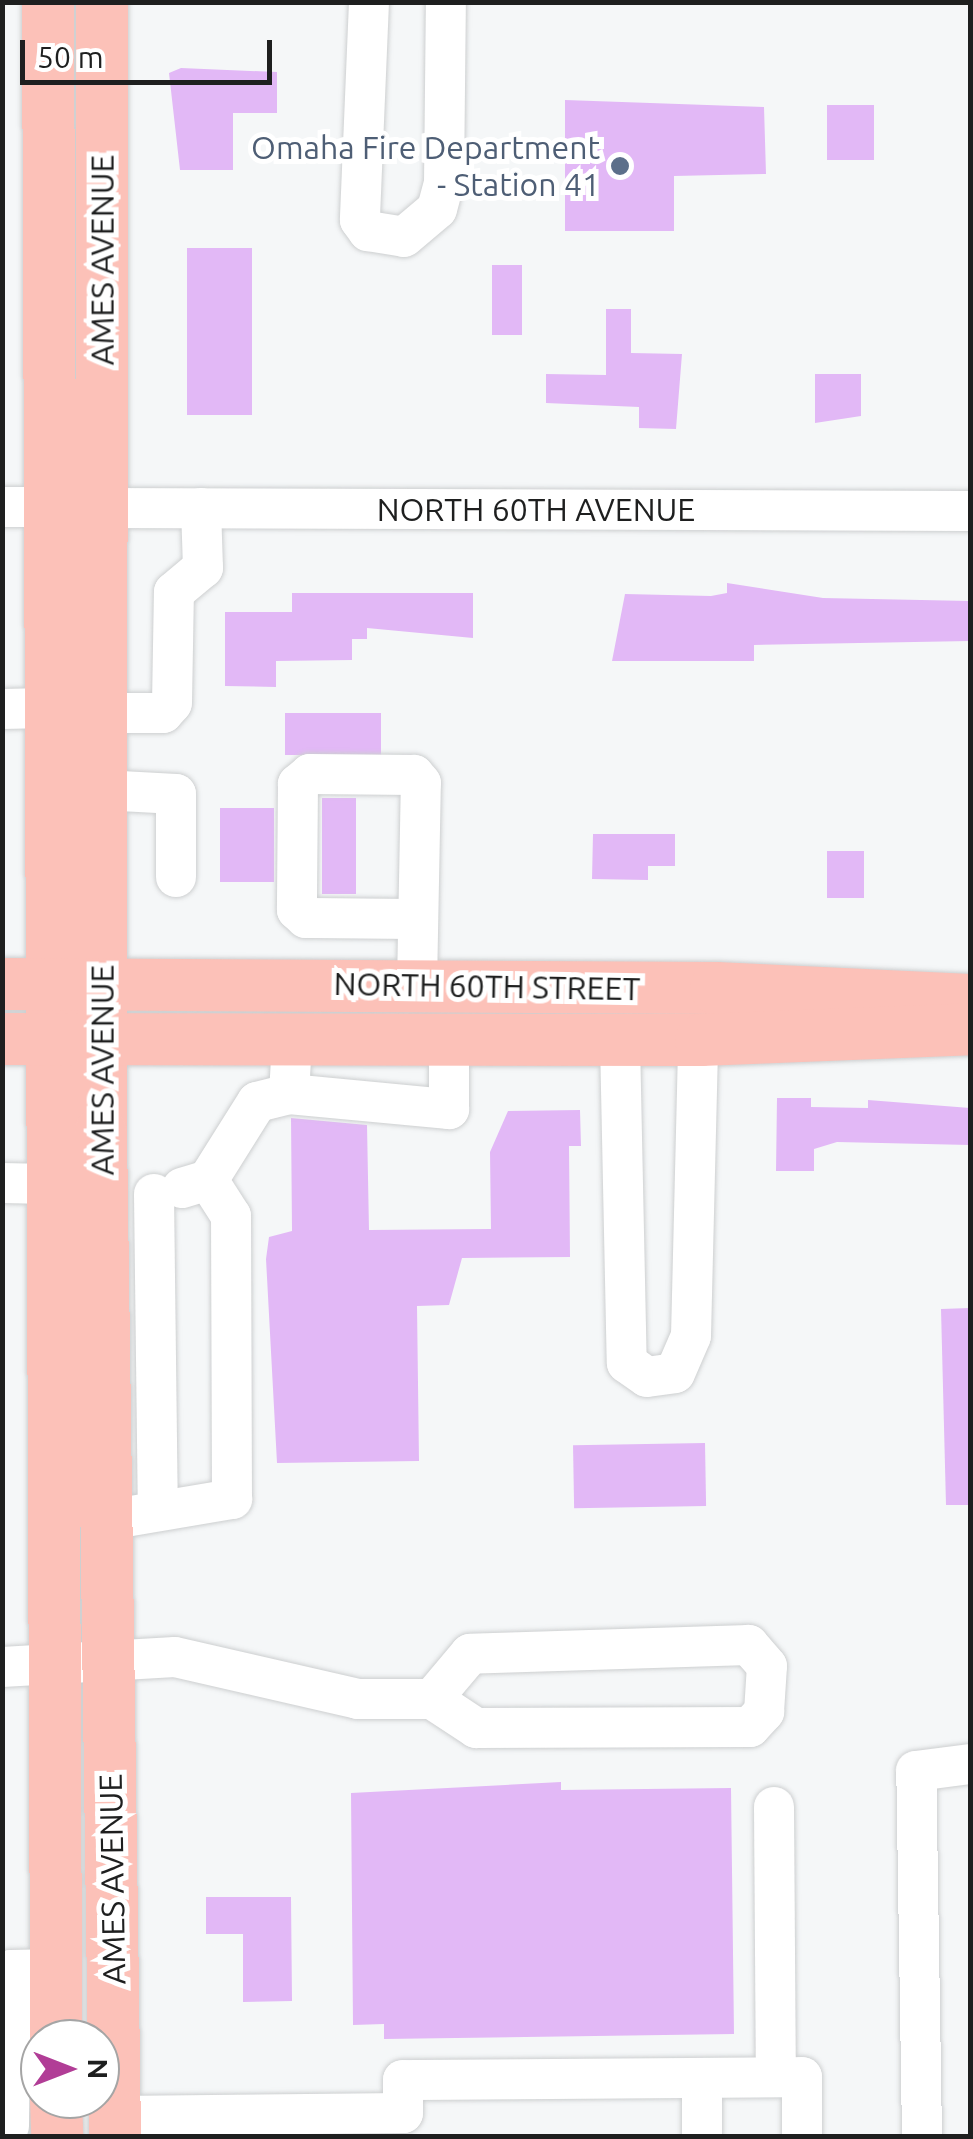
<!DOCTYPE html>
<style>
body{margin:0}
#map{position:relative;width:973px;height:2139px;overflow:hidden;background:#f5f7f8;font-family:Ubuntu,sans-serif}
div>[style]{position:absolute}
.building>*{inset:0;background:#e2b8f6;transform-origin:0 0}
.roads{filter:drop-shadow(0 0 2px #cdcfd0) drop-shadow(0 0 2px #cdcfd0)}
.minor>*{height:40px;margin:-20px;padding:0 20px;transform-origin:20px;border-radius:20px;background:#fff}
.major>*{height:52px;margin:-26px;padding:0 26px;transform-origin:26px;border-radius:26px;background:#fcc1b8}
.dots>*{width:28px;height:28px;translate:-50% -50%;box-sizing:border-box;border:5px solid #fff;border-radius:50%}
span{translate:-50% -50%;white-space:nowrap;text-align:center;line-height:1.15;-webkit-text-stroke:10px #fff;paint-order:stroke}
.service-label{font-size:32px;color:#4e5e75}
.right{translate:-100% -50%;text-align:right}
.street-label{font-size:32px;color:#1e1f1f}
.frame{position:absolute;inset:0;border:5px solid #1e1f1f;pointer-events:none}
.north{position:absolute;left:20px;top:2019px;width:100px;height:100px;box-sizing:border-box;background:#fff;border:2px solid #a5a5a5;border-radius:50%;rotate:90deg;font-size:28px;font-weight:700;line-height:40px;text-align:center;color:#1e1f1f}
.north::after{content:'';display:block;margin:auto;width:35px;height:45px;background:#b13d96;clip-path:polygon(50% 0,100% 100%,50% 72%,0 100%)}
.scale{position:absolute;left:20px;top:40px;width:252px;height:45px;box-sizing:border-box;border:5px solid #1e1f1f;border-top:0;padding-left:12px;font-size:30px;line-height:35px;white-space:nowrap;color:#1e1f1f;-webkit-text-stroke:8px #fff;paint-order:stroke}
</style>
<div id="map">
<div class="building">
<div style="clip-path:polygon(181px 68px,277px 72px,277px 113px,233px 113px,233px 170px,180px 170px,169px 73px)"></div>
<div style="clip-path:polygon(565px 100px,764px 107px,766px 174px,674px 176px,674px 231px,565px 231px)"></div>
<div style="left:827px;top:105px;width:47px;height:55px"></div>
<div style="left:187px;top:248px;width:65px;height:167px"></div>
<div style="left:492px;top:265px;width:30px;height:70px"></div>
<div style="clip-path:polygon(606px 309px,631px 309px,631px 353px,682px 354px,676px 429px,639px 428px,639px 407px,546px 403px,546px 374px,606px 375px)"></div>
<div style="clip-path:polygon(815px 374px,861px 374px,861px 416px,815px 423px)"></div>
<div style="clip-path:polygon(727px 583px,823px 598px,970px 601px,970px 641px,754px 645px,754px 661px,612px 661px,625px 594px,711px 596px,727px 593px)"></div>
<div style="clip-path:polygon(292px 593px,473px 593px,473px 638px,367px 628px,367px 639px,352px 639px,352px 660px,276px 661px,276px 687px,225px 686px,225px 612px,292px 612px)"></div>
<div style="left:285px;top:713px;width:96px;height:42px"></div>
<div style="left:322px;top:798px;width:34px;height:96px"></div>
<div style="left:220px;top:808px;width:54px;height:74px"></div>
<div style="clip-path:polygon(593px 834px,675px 834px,675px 866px,648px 866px,648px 880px,592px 879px)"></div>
<div style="left:864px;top:851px;width:47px;height:37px;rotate:90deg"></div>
<div style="clip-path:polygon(777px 1098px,811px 1098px,811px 1107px,868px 1108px,868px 1100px,970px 1108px,970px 1145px,837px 1142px,814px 1149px,814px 1171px,776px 1171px)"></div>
<div style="clip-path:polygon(580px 1110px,581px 1146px,569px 1146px,570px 1257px,462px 1258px,449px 1305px,417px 1306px,419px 1461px,277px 1463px,266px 1259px,269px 1237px,292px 1231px,291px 1118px,367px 1125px,369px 1230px,491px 1229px,490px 1152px,508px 1111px)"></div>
<div style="clip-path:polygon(970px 1308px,970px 1505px,946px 1505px,941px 1309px)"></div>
<div style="left:705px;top:1443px;width:63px;height:132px;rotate:89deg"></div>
<div style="clip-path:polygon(561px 1782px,561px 1790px,731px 1788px,734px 2034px,384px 2039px,384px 2024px,353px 2025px,351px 1793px)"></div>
<div style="clip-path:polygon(206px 1897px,291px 1897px,292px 2001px,243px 2002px,243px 1934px,206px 1934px)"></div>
</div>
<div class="roads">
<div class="minor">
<div style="left:369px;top:2px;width:218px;rotate:92.4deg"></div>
<div style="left:360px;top:220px;width:14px;rotate:54deg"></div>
<div style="left:368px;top:231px;width:36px;rotate:9deg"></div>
<div style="left:404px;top:237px;width:43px;rotate:-40.3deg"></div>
<div style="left:437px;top:209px;width:27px;rotate:-75deg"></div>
<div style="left:444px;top:183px;width:181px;rotate:-89.4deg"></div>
<div style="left:2px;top:507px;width:45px"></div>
<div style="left:102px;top:508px;width:868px;rotate:0.2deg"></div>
<div style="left:2px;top:709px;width:45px;rotate:-1.3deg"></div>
<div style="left:102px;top:713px;width:61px"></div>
<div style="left:163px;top:713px;width:13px;rotate:-48deg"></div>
<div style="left:172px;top:703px;width:111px;rotate:-89deg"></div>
<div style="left:174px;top:592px;width:38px;rotate:-40deg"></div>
<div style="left:203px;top:568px;width:60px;rotate:-91.9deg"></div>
<div style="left:102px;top:790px;width:74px;rotate:3.1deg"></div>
<div style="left:176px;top:794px;width:83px;rotate:90deg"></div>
<div style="left:417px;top:985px;width:202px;rotate:-88.9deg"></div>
<div style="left:421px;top:783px;width:11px;rotate:-131deg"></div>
<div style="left:414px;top:775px;width:104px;rotate:-179.4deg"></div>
<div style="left:310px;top:774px;width:16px;rotate:140deg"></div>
<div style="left:298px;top:784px;width:126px;rotate:90.5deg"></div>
<div style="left:297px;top:910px;width:12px;rotate:42deg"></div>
<div style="left:306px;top:918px;width:112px;rotate:0.5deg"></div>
<div style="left:620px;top:1041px;width:322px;rotate:88.8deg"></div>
<div style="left:627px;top:1363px;width:24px;rotate:35deg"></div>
<div style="left:647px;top:1377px;width:28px;rotate:-8deg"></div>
<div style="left:675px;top:1373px;width:40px;rotate:-66.6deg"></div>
<div style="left:691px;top:1336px;width:296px;rotate:-88.6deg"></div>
<div style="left:289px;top:1094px;width:161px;rotate:5.4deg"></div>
<div style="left:449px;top:1109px;width:67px;rotate:-90deg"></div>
<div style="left:2px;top:1183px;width:47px;rotate:1.2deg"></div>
<div style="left:182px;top:1188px;width:27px;rotate:-17deg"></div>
<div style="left:208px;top:1180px;width:92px;rotate:-57.9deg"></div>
<div style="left:257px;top:1102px;width:33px;rotate:-14deg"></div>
<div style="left:289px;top:1094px;width:52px;rotate:-86.7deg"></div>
<div style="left:154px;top:1194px;width:314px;rotate:89.3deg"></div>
<div style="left:108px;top:1520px;width:126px;rotate:-9.6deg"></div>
<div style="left:232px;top:1499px;width:283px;rotate:-90.2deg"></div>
<div style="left:231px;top:1216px;width:43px;rotate:-122.6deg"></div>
<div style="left:2px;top:1667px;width:173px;rotate:-3.3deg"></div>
<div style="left:175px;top:1657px;width:188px;rotate:12.9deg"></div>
<div style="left:358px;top:1699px;width:74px"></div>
<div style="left:432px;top:1699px;width:53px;rotate:33.4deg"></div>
<div style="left:476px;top:1728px;width:274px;rotate:-0.2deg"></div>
<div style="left:750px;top:1727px;width:21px;rotate:-47deg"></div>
<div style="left:764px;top:1712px;width:46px;rotate:-86.3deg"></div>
<div style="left:767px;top:1666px;width:28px;rotate:-131deg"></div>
<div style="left:749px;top:1645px;width:279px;rotate:178.2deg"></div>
<div style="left:470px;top:1654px;width:59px;rotate:130.2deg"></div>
<div style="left:774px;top:1807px;width:270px;rotate:89.6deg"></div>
<div style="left:115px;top:2116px;width:288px;rotate:-0.6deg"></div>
<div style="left:403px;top:2113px;width:33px;rotate:-90deg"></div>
<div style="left:403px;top:2080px;width:399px;rotate:-0.4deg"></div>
<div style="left:802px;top:2077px;width:59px;rotate:90deg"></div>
<div style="left:9px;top:2126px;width:156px;rotate:-89.3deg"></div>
<div style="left:11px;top:1970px;width:44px;rotate:-1.3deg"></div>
<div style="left:702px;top:2136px;width:58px;rotate:-90deg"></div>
<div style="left:922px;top:2136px;width:365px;rotate:-90.9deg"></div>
<div style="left:916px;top:1771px;width:54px;rotate:-7.4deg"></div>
</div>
<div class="major">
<div style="left:48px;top:2px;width:2037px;rotate:89.77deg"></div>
<div style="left:102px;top:2px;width:1130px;rotate:90.05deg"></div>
<div style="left:101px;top:1132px;width:1004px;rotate:89.2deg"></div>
<div style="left:2px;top:984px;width:714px;rotate:0.32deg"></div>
<div style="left:716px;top:988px;width:254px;rotate:2.7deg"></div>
<div style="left:2px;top:1039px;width:699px;rotate:0.08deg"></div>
<div style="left:701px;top:1040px;width:269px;rotate:-2.3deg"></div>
<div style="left:56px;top:2099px;width:37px;rotate:88deg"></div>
</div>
</div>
<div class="dots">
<div style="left:620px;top:166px;background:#5c6f8a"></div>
</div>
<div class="service-label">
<span class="right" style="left:600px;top:166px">Omaha Fire Department<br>- Station 41</span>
</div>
<div class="street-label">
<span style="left:102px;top:260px;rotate:-90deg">AMES AVENUE</span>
<span style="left:536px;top:509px">NORTH 60TH AVENUE</span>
<span style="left:487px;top:986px;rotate:1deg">NORTH 60TH STREET</span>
<span style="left:102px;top:1070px;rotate:-90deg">AMES AVENUE</span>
<span style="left:112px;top:1879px;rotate:-91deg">AMES AVENUE</span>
</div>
<div class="frame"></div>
<div class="north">N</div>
<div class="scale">50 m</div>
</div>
